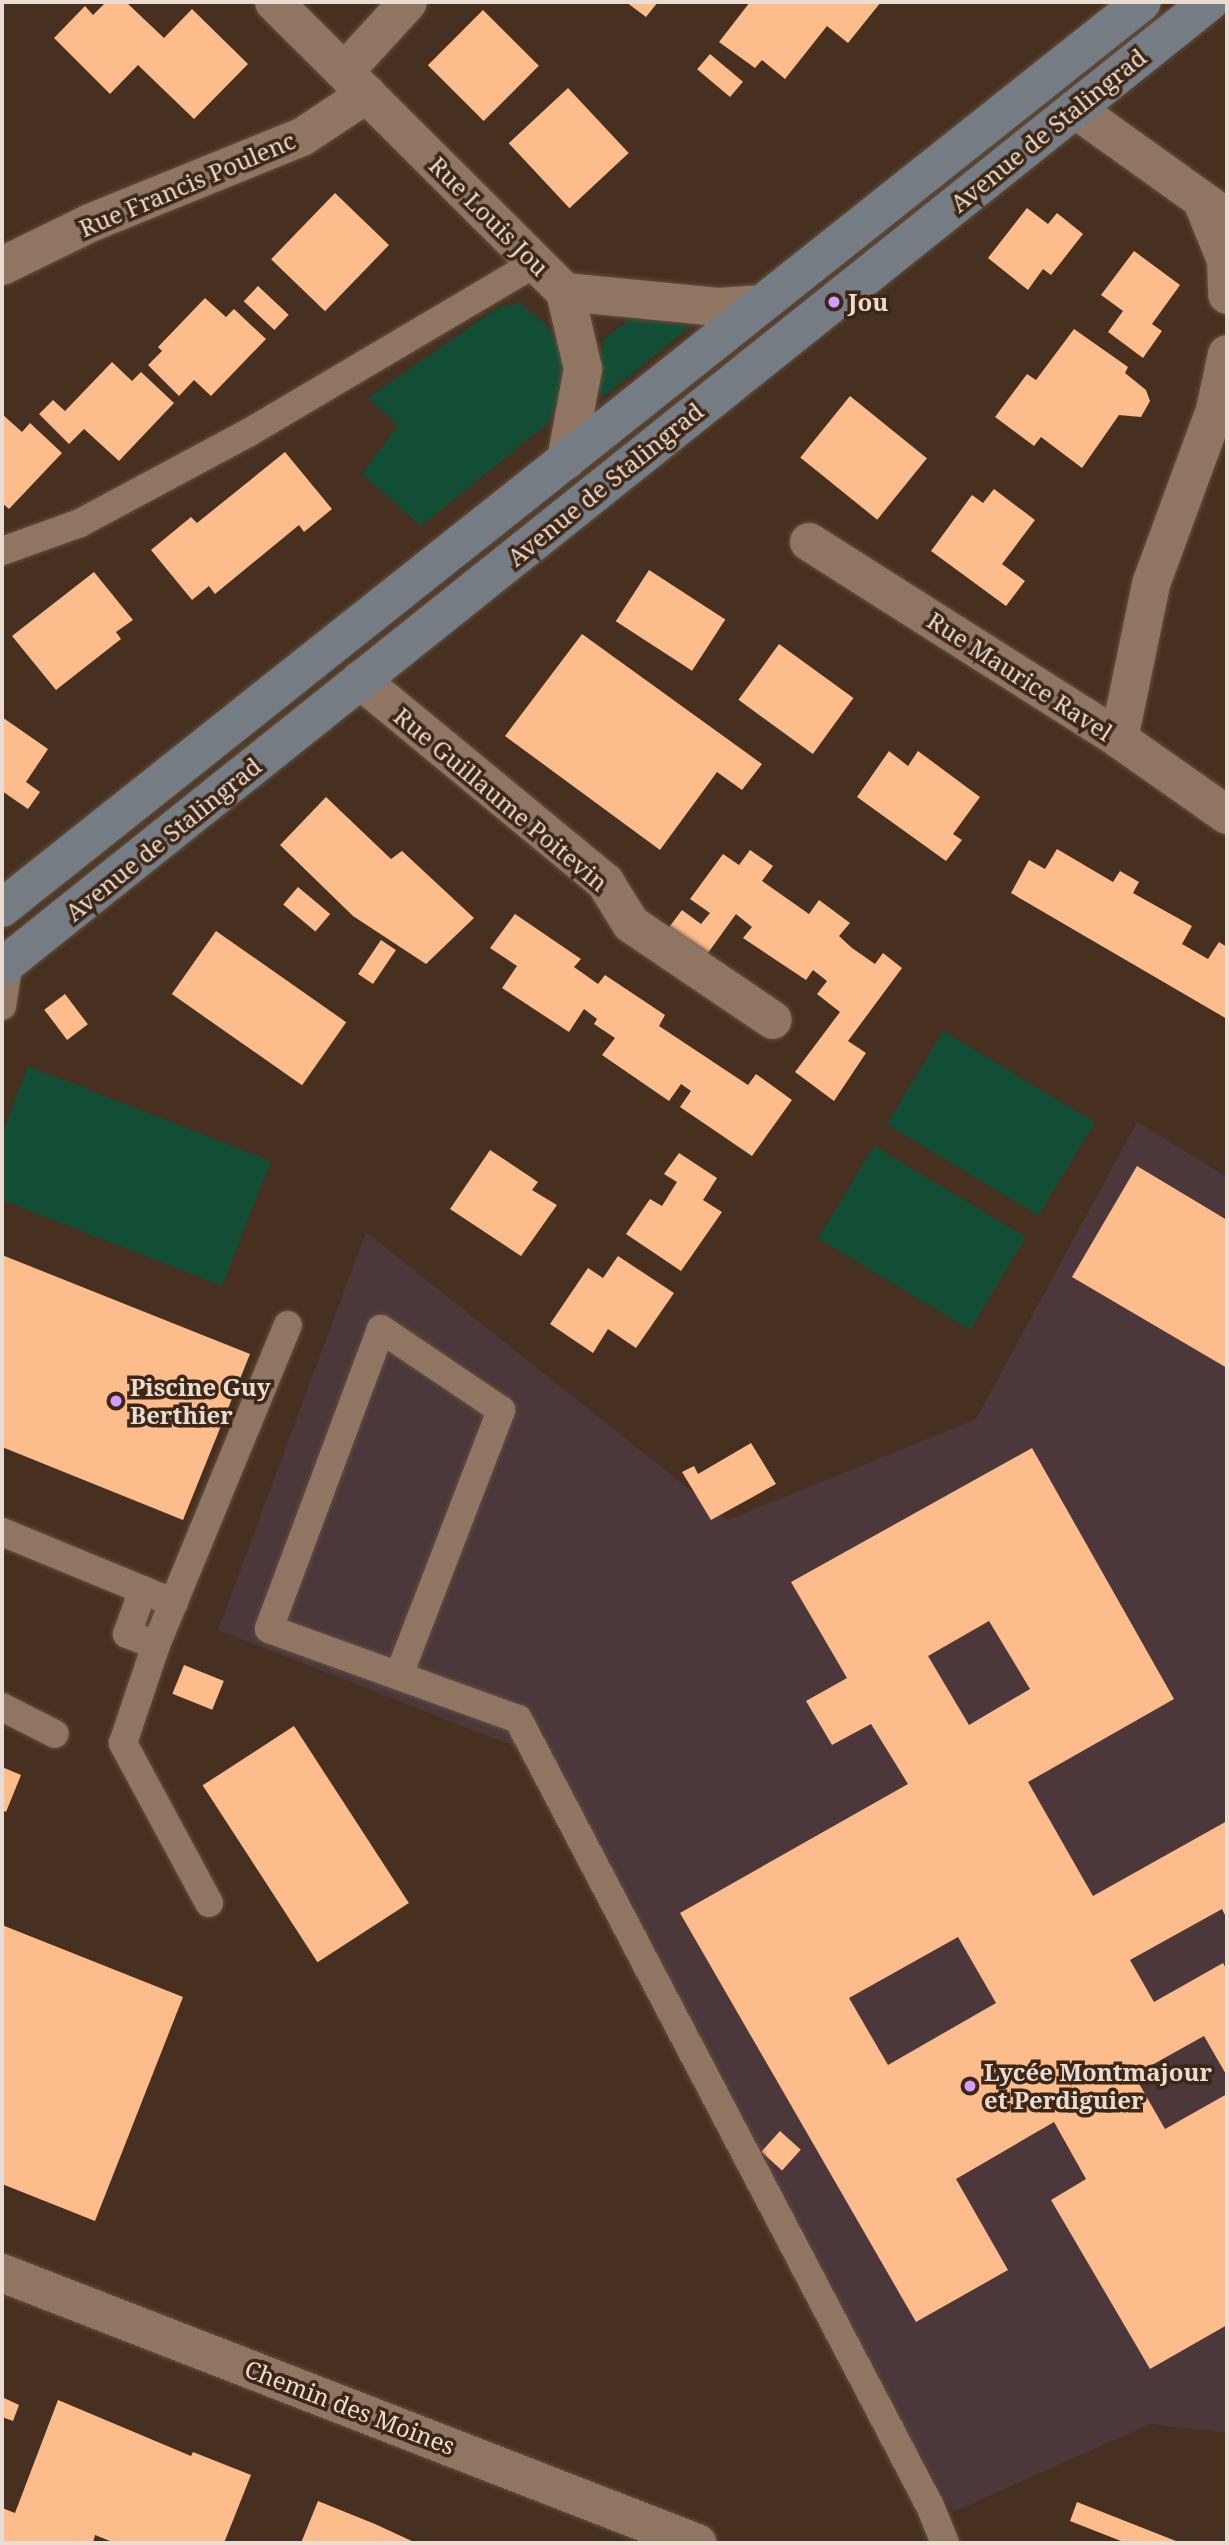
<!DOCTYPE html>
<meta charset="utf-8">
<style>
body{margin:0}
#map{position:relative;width:1229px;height:2545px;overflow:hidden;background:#47301f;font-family:"Noto Serif",serif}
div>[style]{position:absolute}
.education>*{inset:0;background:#4c373b}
.green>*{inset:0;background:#124e36;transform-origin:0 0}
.building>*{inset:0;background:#fcbc8b;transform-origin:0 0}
.roads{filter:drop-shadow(0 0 2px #624f3f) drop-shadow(0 0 2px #624f3f)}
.lane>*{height:28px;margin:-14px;padding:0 14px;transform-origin:14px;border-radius:14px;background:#907562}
.street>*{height:38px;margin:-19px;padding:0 19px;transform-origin:19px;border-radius:19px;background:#907562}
.secondary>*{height:38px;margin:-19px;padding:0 19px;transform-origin:19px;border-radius:19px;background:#767c83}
.dots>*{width:19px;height:19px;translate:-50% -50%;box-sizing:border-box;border:4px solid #3d2615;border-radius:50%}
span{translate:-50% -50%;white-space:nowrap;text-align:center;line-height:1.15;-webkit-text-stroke:7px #3d2615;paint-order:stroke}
.street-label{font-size:24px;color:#ebdcd1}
.poi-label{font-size:24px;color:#ebdcd1;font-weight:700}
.left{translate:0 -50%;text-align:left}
.frame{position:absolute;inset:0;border:4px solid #ebdcd1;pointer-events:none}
</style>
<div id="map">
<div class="education">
<div style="clip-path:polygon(1137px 1122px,1227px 1177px,1227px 2433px,1150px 2424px,953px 2512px,521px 1749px,218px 1630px,366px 1232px,728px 1520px,976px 1419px)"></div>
</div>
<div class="green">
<div style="clip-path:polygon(519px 303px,547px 325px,561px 352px,562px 389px,549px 422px,421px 526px,362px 474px,398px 425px,368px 398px,497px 308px)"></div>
<div style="clip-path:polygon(630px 319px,691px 326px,603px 397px,597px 390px,603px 340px)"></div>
<div style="left:943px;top:1031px;width:177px;height:109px;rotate:31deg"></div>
<div style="clip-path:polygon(28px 1066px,271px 1161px,222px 1286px,2px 1200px,2px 1134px)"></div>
<div style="left:874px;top:1146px;width:177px;height:108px;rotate:31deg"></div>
</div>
<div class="building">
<div style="clip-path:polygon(106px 2px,126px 2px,164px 38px,192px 9px,248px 64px,194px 119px,138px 65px,110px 94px,54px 38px,85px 6px,93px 15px)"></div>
<div style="clip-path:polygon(626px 2px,658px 2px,646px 17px)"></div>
<div style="clip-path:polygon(750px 2px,881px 2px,848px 43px,827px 26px,785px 79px,762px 60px,755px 68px,719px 42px)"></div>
<div style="left:483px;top:10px;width:79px;height:78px;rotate:45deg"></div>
<div style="left:710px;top:54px;width:43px;height:20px;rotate:40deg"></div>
<div style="left:568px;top:88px;width:89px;height:81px;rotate:47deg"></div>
<div style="left:335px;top:193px;width:75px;height:92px;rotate:44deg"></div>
<div style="clip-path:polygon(1027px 208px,1048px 224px,1057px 213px,1083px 234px,1051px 275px,1043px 269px,1028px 290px,988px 258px)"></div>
<div style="clip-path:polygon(1134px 251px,1180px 285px,1152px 324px,1162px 331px,1143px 358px,1108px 332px,1123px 311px,1101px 295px)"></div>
<div style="left:258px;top:286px;width:42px;height:21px;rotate:43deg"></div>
<div style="clip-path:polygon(205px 298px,226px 317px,234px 309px,266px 339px,211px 396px,194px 380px,179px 396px,148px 365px,162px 351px,158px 347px)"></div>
<div style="clip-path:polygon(1074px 329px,1128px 367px,1125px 373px,1146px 390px,1150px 401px,1141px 417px,1119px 415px,1082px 468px,1041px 437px,1034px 446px,995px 417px,1027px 374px,1036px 380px)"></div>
<div style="clip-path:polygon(112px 362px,132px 381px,141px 372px,174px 403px,119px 461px,84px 429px,69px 444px,39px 414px,53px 400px,65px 411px)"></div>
<div style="left:850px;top:396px;width:99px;height:79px;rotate:39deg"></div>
<div style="clip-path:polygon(2px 414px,22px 432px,30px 423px,62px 453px,9px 509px,2px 503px)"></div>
<div style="clip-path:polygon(285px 452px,332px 509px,304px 532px,299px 525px,215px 594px,209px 586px,192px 600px,151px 550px,191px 517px,197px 523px)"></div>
<div style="clip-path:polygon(994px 489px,1035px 520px,1002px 564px,1025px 581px,1006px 606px,931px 551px,972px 495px,983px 503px)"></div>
<div style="left:649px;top:570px;width:91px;height:61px;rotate:33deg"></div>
<div style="clip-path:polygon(94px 572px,133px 620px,116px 632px,121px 639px,56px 690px,12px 636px)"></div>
<div style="clip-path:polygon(582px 634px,762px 764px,742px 790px,717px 772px,660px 850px,505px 736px)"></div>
<div style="left:779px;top:644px;width:92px;height:69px;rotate:36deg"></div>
<div style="clip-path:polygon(2px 717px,48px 749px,26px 782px,40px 792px,28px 809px,2px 791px)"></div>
<div style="clip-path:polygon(889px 751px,908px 766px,918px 751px,980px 797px,953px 834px,962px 840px,946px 861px,857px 797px)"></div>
<div style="clip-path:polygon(326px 797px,391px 859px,402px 851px,474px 918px,426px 964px,353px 916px,280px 845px)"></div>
<div style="clip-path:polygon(1057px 849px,1113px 882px,1120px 871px,1139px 882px,1133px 893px,1192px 926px,1182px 944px,1208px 959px,1219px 942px,1227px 947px,1227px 1019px,1011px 893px,1029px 860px,1045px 869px)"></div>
<div style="clip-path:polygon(750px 850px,773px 866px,762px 881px,809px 914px,819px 900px,850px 923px,839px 936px,852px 948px,875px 964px,883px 953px,902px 968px,848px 1041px,866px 1053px,834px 1101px,795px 1072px,840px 1012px,817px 994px,827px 981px,813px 970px,806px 980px,743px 938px,752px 927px,736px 914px,705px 957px,667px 930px,682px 910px,701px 924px,710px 913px,690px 899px,723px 854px,739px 865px)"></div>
<div style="left:298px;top:887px;width:42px;height:23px;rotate:40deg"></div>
<div style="clip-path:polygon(515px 914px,581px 959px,574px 967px,598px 984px,605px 975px,665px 1015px,659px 1026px,748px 1085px,756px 1074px,792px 1100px,752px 1156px,680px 1107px,691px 1091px,681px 1084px,669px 1101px,602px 1055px,615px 1038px,594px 1024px,597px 1019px,584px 1009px,569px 1032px,502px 988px,517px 966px,490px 948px)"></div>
<div style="left:216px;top:931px;width:159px;height:77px;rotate:35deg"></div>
<div style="left:381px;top:940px;width:18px;height:41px;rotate:34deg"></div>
<div style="left:65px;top:994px;width:38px;height:26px;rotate:53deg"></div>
<div style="clip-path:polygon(490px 1150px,538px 1182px,532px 1190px,557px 1205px,521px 1256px,450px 1209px)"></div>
<div style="clip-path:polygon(679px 1153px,717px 1178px,703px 1200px,722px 1212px,681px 1271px,626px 1234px,650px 1199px,662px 1206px,677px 1182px,664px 1174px)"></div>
<div style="clip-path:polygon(1137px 1166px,1227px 1220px,1227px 1368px,1072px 1277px)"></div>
<div style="clip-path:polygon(2px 1255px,250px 1354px,183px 1520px,2px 1447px)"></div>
<div style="clip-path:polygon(618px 1256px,674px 1293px,636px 1348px,608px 1329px,593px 1353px,550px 1324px,588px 1268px,603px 1278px)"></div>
<div style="clip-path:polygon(751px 1443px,776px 1484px,711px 1520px,682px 1472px,694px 1466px,698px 1474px)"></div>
<div style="clip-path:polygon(evenodd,1032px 1448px,1174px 1699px,1028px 1782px,1093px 1896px,1227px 1821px,1227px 1919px,1222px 1909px,1130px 1960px,1154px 2002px,1223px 1963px,1227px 1970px,1227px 2076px,1204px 2036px,1134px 2075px,1165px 2129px,1227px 2094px,1227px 2325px,1150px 2369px,1051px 2200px,1086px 2179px,1054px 2122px,956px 2179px,1008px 2270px,916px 2322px,680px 1913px,908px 1784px,871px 1724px,832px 1745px,806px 1701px,847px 1678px,791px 1582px,1032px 1448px,989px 1621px,1030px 1689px,969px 1725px,928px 1656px,989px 1621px,1032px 1448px,958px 1937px,996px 2003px,888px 2065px,849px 1998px,958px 1937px)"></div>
<div style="left:184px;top:1665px;width:43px;height:31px;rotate:22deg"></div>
<div style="left:294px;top:1726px;width:211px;height:109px;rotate:57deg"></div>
<div style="clip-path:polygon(2px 1767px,21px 1775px,6px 1812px,2px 1810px)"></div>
<div style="clip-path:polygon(2px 1925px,183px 1997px,95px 2221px,2px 2184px)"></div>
<div style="left:780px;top:2131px;width:28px;height:28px;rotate:42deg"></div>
<div style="clip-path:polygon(2px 2397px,19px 2405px,13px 2421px,2px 2417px)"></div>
<div style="clip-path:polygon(58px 2400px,191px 2456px,193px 2452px,251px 2475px,224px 2543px,115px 2543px,95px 2535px,93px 2543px,2px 2543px,2px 2508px,15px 2513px)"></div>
<div style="clip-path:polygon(318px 2501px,375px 2524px,416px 2543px,301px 2543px)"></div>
<div style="clip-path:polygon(1077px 2502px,1181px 2543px,1126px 2543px,1070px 2521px)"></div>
</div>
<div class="roads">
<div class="lane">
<div style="left:2px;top:551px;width:83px;rotate:-19.7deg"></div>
<div style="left:80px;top:523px;width:191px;rotate:-28.2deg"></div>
<div style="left:248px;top:433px;width:334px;rotate:-30.6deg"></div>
<div style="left:2px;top:1006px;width:46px;rotate:-81.2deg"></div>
<div style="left:2px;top:1532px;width:186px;rotate:22.4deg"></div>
<div style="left:143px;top:1590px;width:47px;rotate:110deg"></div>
<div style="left:127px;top:1634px;width:31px;rotate:21deg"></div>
<div style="left:399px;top:1675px;width:284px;rotate:-68.9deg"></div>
<div style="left:501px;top:1410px;width:145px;rotate:-146deg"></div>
<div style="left:381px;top:1329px;width:320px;rotate:110.5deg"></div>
<div style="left:269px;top:1629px;width:265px;rotate:19.9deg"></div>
<div style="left:518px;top:1719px;width:888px;rotate:62.37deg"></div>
<div style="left:930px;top:2506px;width:40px;rotate:68deg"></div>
<div style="left:2px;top:1707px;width:59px;rotate:27deg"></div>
<div style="left:209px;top:1903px;width:182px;rotate:-118.3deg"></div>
<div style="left:123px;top:1743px;width:103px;rotate:-71.4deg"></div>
<div style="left:156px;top:1645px;width:346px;rotate:-67.6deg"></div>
</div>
<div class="street">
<div style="left:274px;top:2px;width:411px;rotate:44.9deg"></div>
<div style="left:565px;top:292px;width:154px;rotate:5.6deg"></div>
<div style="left:718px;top:307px;width:43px;rotate:-4deg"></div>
<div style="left:345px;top:71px;width:93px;rotate:-47.6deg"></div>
<div style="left:1075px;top:109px;width:187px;rotate:35.6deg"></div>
<div style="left:1202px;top:201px;width:64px;rotate:67.9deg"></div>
<div style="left:1226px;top:260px;width:35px;rotate:88deg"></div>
<div style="left:2px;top:266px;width:98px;rotate:-26deg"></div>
<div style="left:90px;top:223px;width:229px;rotate:-22.1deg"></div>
<div style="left:302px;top:137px;width:78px;rotate:-33.5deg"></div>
<div style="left:565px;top:292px;width:79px;rotate:76.8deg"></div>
<div style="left:583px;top:369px;width:93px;rotate:100.6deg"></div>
<div style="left:809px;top:542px;width:367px;rotate:32.4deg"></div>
<div style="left:1119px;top:739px;width:132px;rotate:35.1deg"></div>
<div style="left:360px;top:680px;width:318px;rotate:39.5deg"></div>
<div style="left:605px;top:882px;width:49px;rotate:58.2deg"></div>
<div style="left:631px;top:924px;width:171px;rotate:34.1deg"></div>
<div style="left:1119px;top:739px;width:158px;rotate:-78.3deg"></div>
<div style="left:1151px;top:584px;width:185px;rotate:-69.8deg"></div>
<div style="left:1215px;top:410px;width:57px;rotate:-77.9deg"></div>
<div style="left:2px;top:2273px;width:746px;rotate:21.23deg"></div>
</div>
<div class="secondary">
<div style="left:2px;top:908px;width:1456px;rotate:-38.48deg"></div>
<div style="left:2px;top:967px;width:1545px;rotate:-38.64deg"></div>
</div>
</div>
<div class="dots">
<div style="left:834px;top:302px;background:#d19dfe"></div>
<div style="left:116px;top:1401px;background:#d19dfe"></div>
<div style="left:970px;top:2086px;background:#d19dfe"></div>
</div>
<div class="street-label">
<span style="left:1048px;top:130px;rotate:-39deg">Avenue de Stalingrad</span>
<span style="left:187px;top:184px;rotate:-23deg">Rue Francis Poulenc</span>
<span style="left:489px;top:216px;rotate:45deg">Rue Louis Jou</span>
<span style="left:605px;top:484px;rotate:-39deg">Avenue de Stalingrad</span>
<span style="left:1020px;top:676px;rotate:33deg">Rue Maurice Ravel</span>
<span style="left:501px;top:799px;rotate:40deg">Rue Guillaume Poitevin</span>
<span style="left:163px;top:839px;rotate:-39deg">Avenue de Stalingrad</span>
<span style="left:350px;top:2407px;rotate:21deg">Chemin des Moines</span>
</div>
<div class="poi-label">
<span class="left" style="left:848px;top:302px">Jou</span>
<span class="left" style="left:130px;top:1401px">Piscine Guy<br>Berthier</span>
<span class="left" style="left:984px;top:2086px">Lycée Montmajour<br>et Perdiguier</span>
</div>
<div class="frame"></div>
</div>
